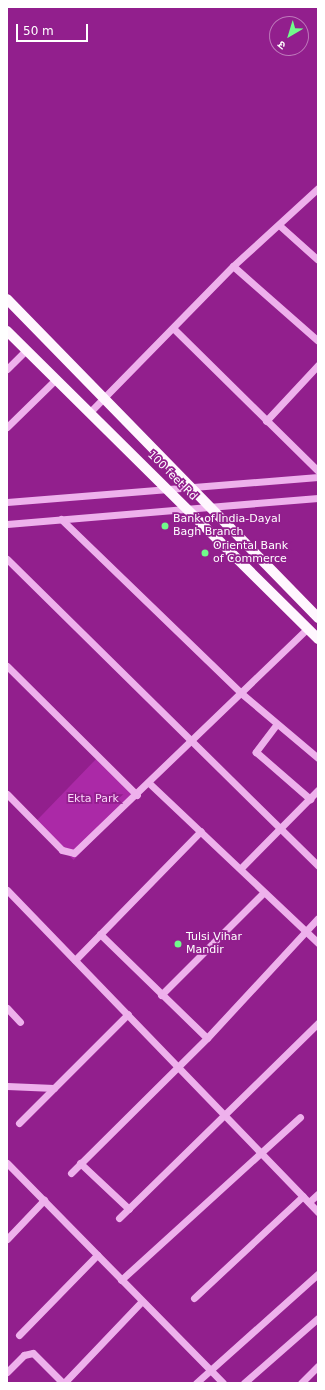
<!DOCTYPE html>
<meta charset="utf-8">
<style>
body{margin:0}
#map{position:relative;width:325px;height:1390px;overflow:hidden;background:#921f8d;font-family:"DejaVu Sans","Noto Sans Devanagari",sans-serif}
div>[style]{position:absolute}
.green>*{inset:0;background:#ab29a7;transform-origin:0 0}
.minor>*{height:7px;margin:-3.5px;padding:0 3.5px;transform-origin:3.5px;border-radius:3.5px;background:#eeb1ec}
.major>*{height:10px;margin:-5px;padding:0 5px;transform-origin:5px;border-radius:5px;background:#fff7fe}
.dots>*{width:11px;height:11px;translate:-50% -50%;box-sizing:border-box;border:2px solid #921f8d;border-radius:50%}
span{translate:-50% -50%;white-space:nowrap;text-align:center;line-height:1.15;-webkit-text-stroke:3.5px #921f8d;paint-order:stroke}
.street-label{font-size:11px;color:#fff}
.poi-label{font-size:11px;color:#fff}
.left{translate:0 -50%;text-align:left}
.park-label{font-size:11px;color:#fad6f9}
.frame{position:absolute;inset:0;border:8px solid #fff;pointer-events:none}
.north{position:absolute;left:269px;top:16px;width:40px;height:40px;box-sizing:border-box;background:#921f8d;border:1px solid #be79bb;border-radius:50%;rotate:218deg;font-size:11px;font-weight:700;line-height:16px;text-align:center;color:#fff}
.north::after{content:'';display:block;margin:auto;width:14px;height:18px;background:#71fb8b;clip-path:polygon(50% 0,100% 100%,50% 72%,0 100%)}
.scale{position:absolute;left:16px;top:24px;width:72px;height:18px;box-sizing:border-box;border:2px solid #fff;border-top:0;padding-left:5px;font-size:12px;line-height:14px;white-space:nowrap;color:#fff;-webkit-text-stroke:3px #921f8d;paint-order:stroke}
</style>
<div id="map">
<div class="green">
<div style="left:98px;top:757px;width:54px;height:91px;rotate:44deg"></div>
</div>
<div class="minor">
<div style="left:279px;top:225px;width:52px;rotate:41.9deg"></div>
<div style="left:233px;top:266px;width:113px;rotate:41.4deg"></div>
<div style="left:174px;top:329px;width:202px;rotate:44.6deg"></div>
<div style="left:7px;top:369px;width:27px;rotate:-45deg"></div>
<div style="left:90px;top:412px;width:204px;rotate:-45.6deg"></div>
<div style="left:233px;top:266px;width:115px;rotate:-42.5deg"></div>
<div style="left:266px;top:421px;width:76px;rotate:-47.1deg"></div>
<div style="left:7px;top:427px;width:69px;rotate:-44.4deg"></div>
<div style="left:7px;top:502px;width:312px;rotate:-4.6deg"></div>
<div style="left:61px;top:519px;width:250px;rotate:44deg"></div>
<div style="left:241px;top:693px;width:101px;rotate:40.2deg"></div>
<div style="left:7px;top:524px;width:312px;rotate:-4.8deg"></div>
<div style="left:7px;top:559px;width:437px;rotate:44.6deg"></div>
<div style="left:7px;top:666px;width:183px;rotate:44.8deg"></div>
<div style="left:276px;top:725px;width:34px;rotate:127deg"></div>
<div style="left:256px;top:752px;width:72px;rotate:41deg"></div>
<div style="left:149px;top:783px;width:233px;rotate:43.4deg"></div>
<div style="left:7px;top:794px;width:78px;rotate:45.5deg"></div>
<div style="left:62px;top:850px;width:12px;rotate:14deg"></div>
<div style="left:74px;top:853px;width:323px;rotate:-43.9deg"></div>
<div style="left:241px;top:868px;width:110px;rotate:-45.4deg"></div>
<div style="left:7px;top:890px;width:448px;rotate:46deg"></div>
<div style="left:100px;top:934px;width:149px;rotate:44.2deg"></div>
<div style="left:75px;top:960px;width:180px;rotate:-45.7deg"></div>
<div style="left:161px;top:995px;width:144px;rotate:-45deg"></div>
<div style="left:7px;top:1008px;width:19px;rotate:47deg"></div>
<div style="left:7px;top:1086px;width:47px;rotate:2.4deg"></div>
<div style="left:19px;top:1123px;width:154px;rotate:-45deg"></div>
<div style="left:7px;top:1163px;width:308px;rotate:45.5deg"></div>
<div style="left:80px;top:1163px;width:67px;rotate:43.2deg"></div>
<div style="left:71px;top:1173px;width:192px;rotate:-44.8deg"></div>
<div style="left:207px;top:1038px;width:163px;rotate:-47.2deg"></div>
<div style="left:309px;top:1202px;width:12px;rotate:-42deg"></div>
<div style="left:119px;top:1218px;width:279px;rotate:-44.4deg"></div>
<div style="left:7px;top:1239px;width:54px;rotate:-46.5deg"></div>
<div style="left:121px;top:1280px;width:242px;rotate:-42.3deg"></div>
<div style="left:194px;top:1298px;width:149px;rotate:-43.1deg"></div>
<div style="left:19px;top:1335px;width:112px;rotate:-45.7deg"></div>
<div style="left:7px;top:1372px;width:24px;rotate:-45deg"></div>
<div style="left:24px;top:1355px;width:9px;rotate:-13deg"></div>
<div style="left:33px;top:1353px;width:42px;rotate:45deg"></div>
<div style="left:64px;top:1383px;width:113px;rotate:-46.4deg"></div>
<div style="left:196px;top:1383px;width:164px;rotate:-41.8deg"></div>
<div style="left:244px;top:1383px;width:98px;rotate:-41.3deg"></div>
<div style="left:301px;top:1383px;width:24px;rotate:-45deg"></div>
</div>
<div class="major">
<div style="left:7px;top:299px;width:446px;rotate:45.7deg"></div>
<div style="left:7px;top:331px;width:438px;rotate:44.7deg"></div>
</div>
<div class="dots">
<div style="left:165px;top:526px;background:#71fb8b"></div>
<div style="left:205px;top:553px;background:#71fb8b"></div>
<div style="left:178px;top:944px;background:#71fb8b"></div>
</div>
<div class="street-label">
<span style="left:172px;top:476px;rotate:45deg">100 feet Rd</span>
</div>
<div class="poi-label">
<span class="left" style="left:173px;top:526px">Bank of India-Dayal<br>Bagh Branch</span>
<span class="left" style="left:213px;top:553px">Oriental Bank<br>of Commerce</span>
<span class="left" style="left:186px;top:944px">Tulsi Vihar<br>Mandir</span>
</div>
<div class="park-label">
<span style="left:93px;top:799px">Ekta Park</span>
</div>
<div class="frame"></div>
<div class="north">उ</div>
<div class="scale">50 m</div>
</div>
